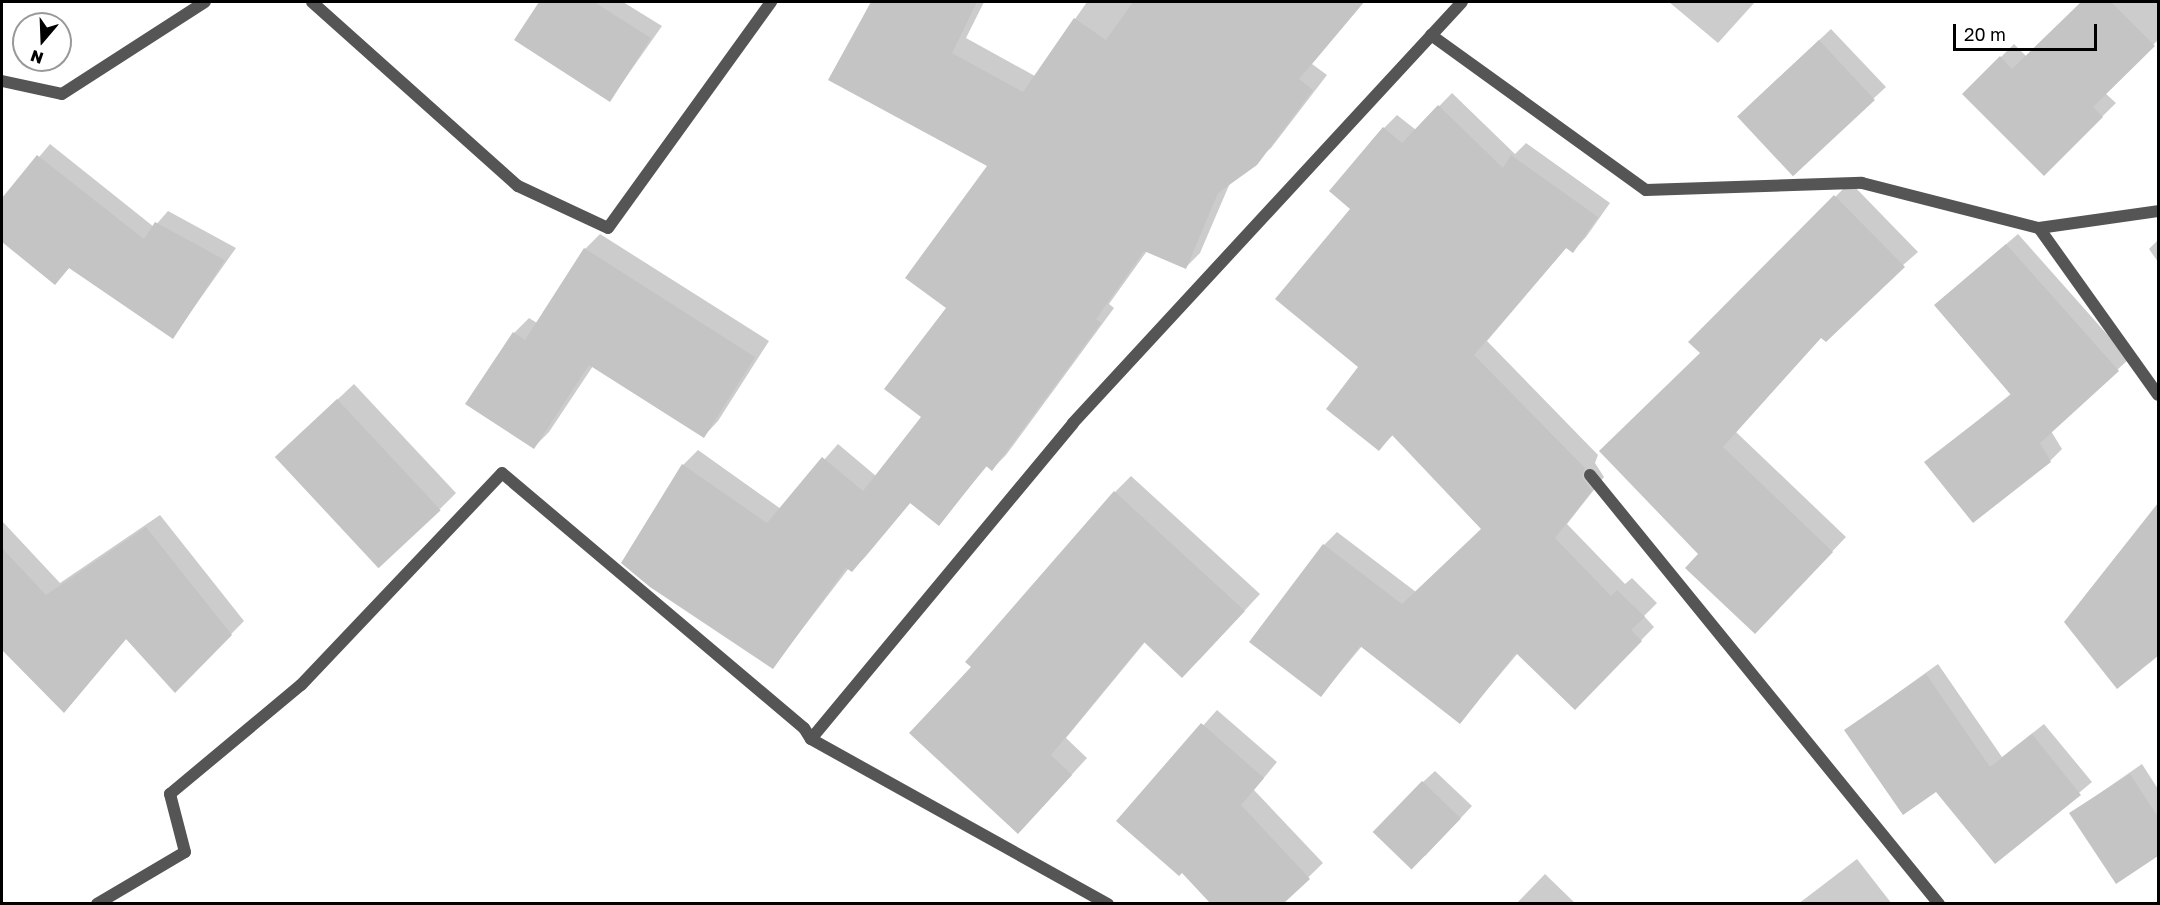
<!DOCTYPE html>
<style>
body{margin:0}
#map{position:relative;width:2160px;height:905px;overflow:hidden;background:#fff;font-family:"Golos Text",sans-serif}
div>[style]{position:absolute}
.shadow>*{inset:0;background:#0003}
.building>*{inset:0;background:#c4c4c4;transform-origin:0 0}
.street>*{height:12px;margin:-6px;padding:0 6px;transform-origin:6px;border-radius:6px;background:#555}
span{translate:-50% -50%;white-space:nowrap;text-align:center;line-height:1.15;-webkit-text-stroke:6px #fff;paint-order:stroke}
.frame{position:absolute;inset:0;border:3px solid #000;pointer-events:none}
.north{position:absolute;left:12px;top:12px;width:60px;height:60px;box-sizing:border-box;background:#fff;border:2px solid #999;border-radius:50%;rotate:199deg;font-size:16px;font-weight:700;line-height:24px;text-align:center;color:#000}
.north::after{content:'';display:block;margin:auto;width:21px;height:27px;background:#000;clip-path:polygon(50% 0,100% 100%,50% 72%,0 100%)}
.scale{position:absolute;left:1953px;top:24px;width:144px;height:27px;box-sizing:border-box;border:3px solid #000;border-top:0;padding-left:8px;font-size:18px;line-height:21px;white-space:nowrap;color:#000;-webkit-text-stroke:4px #fff;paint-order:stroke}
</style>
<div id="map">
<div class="shadow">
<div style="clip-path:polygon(541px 2px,623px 2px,662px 26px,610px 100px,516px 40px)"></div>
<div style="clip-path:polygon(871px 2px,984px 2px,966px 38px,1035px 76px,1087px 2px,1364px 2px,1312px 64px,1327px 75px,1271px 148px,1230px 183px,1200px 253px,1186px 267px,1147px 251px,1109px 304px,1114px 308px,1006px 455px,992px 469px,987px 466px,939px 524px,911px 502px,866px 556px,852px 570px,849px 568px,773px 667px,623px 562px,683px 465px,698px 450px,781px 509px,838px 444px,876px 476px,923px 417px,989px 165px,830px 79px)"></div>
<div style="clip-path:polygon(1669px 2px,1755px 2px,1718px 43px)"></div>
<div style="clip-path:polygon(2083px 2px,2158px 2px,2158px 40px,2105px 93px,2116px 103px,2044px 174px,1964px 94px,2014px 44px,2027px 57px)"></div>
<div style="clip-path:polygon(1831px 29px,1886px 87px,1793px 173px,1751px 104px)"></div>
<div style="clip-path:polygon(1452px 93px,1515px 154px,1526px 143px,1610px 203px,1586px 237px,1573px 251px,1567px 247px,1487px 341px,1598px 455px,1595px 463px,1604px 477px,1567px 524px,1625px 584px,1632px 578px,1657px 603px,1644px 616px,1654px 627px,1575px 708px,1518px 653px,1460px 722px,1362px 646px,1321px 695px,1324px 545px,1337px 532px,1416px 592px,1483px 528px,1394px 434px,1379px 449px,1360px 367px,1352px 208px,1384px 128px,1397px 115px,1416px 130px)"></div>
<div style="clip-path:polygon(50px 144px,154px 227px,168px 211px,236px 248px,173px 337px,70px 267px,55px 283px,2px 240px,2px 201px)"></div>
<div style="clip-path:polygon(1850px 182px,1918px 252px,1822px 336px,1736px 432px,1846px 537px,1769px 618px,1700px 554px,1702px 353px,1691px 342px)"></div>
<div style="clip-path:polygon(600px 234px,769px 341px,718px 421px,704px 436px,593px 366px,549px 432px,534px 447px,514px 333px,529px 318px,537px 323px,585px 249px)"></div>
<div style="clip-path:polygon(2018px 234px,2129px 359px,2051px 431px,2062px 449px,2050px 461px,1926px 462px,2012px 393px,1948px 294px)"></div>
<div style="clip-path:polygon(2158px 240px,2158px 262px,2149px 249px)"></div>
<div style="clip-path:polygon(354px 384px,456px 493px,440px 509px,293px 441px)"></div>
<div style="clip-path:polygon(1131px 476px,1260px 594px,1199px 660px,1145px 642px,1066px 738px,1087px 758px,1034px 816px,1115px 492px)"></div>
<div style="clip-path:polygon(2158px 505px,2158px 654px,2117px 687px,2066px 622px)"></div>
<div style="clip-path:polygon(160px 515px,244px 621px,175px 691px,127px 638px,64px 710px,2px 648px,2px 521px,60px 583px)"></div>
<div style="clip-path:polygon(1938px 664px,2002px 757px,2044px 724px,2092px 782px,1996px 862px,1936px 790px,1846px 730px)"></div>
<div style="clip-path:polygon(1217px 710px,1277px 762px,1254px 790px,1323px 863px,1281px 904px,1212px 904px,1182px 871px,1118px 821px)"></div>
<div style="clip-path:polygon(2142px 764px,2158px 789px,2158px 854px,2117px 881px,2071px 813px)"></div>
<div style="clip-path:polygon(1435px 771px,1472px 806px,1425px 856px,1423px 782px)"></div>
<div style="clip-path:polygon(1857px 859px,1892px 904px,1798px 904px)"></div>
<div style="clip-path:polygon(1545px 874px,1576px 904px,1516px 904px)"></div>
</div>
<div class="building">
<div style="clip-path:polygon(539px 2px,594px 2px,651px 38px,610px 102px,514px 40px)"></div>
<div style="clip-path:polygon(871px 2px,977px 2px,952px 53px,1023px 92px,1074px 18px,1106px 40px,1133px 2px,1364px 2px,1299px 79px,1313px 90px,1257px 165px,1218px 193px,1186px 269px,1144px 251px,1096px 319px,1101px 323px,992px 471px,986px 466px,939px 526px,910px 503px,852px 572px,846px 568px,773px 669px,650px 587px,621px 563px,682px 464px,767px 523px,822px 457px,863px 491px,921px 417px,884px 389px,946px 308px,905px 278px,987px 166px,828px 80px)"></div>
<div style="clip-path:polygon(2081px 2px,2111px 2px,2155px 46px,2093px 107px,2103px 117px,2044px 176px,1962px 94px,2000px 56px,2012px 69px)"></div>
<div style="left:1819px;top:40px;width:82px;height:112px;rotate:47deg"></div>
<div style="clip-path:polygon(1438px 105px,1503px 168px,1511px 155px,1598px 217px,1573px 253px,1566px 248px,1474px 355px,1585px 468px,1582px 477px,1592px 491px,1555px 538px,1611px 596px,1617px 590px,1645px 617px,1631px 630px,1642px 641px,1575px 710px,1516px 653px,1460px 724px,1360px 646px,1321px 697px,1249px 642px,1323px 544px,1402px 604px,1481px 529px,1392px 435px,1379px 451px,1326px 409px,1358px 367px,1275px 299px,1350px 209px,1329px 191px,1383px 127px,1402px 143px)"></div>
<div style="clip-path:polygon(37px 155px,144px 239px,155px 222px,225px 260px,173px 339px,69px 268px,55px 285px,2px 242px,2px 198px)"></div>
<div style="clip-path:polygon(1834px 195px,1905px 267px,1826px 342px,1821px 338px,1723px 447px,1833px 552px,1755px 634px,1685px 568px,1698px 554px,1599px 451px,1700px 353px,1688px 342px)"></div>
<div style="clip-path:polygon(2006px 244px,2119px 371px,2040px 443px,2051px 462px,1973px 523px,1924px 462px,2011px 395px,1934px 305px)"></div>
<div style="clip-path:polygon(584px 248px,755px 357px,704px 438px,589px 365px,534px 449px,465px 404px,513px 332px,525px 340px)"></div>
<div style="left:337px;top:399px;width:152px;height:85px;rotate:47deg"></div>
<div style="clip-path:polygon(1114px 491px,1245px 611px,1182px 678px,1144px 642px,1051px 755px,1072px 775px,1018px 834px,909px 733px,971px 667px,965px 662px)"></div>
<div style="clip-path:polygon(2158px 503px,2158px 656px,2117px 689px,2064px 622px)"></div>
<div style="clip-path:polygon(146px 527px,232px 635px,175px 693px,126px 639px,64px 713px,2px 650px,2px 548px,46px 595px)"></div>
<div style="clip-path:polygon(1926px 674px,1990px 767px,2032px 734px,2081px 795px,1995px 864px,1936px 792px,1903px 815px,1844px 730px)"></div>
<div style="clip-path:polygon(1201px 723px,1264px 778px,1241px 805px,1310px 879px,1284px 903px,1210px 903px,1182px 873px,1179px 876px,1116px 821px)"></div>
<div style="clip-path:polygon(2130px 774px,2158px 817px,2158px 856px,2116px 884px,2069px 813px)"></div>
<div style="left:1422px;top:781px;width:54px;height:71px;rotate:44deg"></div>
</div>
<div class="street">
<div style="left:312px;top:2px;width:276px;rotate:41.8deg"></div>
<div style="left:518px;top:186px;width:99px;rotate:25deg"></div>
<div style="left:608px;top:228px;width:279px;rotate:-54.2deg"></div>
<div style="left:1431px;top:35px;width:265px;rotate:35.8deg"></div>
<div style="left:1646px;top:190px;width:216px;rotate:-1.9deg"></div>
<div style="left:1862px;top:183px;width:183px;rotate:14.3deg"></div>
<div style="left:2039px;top:228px;width:120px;rotate:-8.1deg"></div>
<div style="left:2px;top:81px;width:61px;rotate:12.2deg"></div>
<div style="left:62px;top:94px;width:170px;rotate:-32.8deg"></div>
<div style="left:2039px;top:228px;width:205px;rotate:54.5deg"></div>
<div style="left:1590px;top:475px;width:553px;rotate:50.87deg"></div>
<div style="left:811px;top:739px;width:410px;rotate:-50.3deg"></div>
<div style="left:1073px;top:423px;width:573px;rotate:-47.26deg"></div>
<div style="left:97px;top:904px;width:102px;rotate:-30.6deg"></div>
<div style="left:185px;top:852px;width:60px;rotate:-104.5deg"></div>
<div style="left:170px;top:794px;width:170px;rotate:-39.8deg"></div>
<div style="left:301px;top:685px;width:292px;rotate:-46.5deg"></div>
<div style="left:502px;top:473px;width:395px;rotate:40.2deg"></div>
<div style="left:804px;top:728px;width:13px;rotate:58deg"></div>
<div style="left:811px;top:739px;width:340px;rotate:29.1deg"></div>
</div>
<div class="frame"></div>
<div class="north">N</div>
<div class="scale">20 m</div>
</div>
